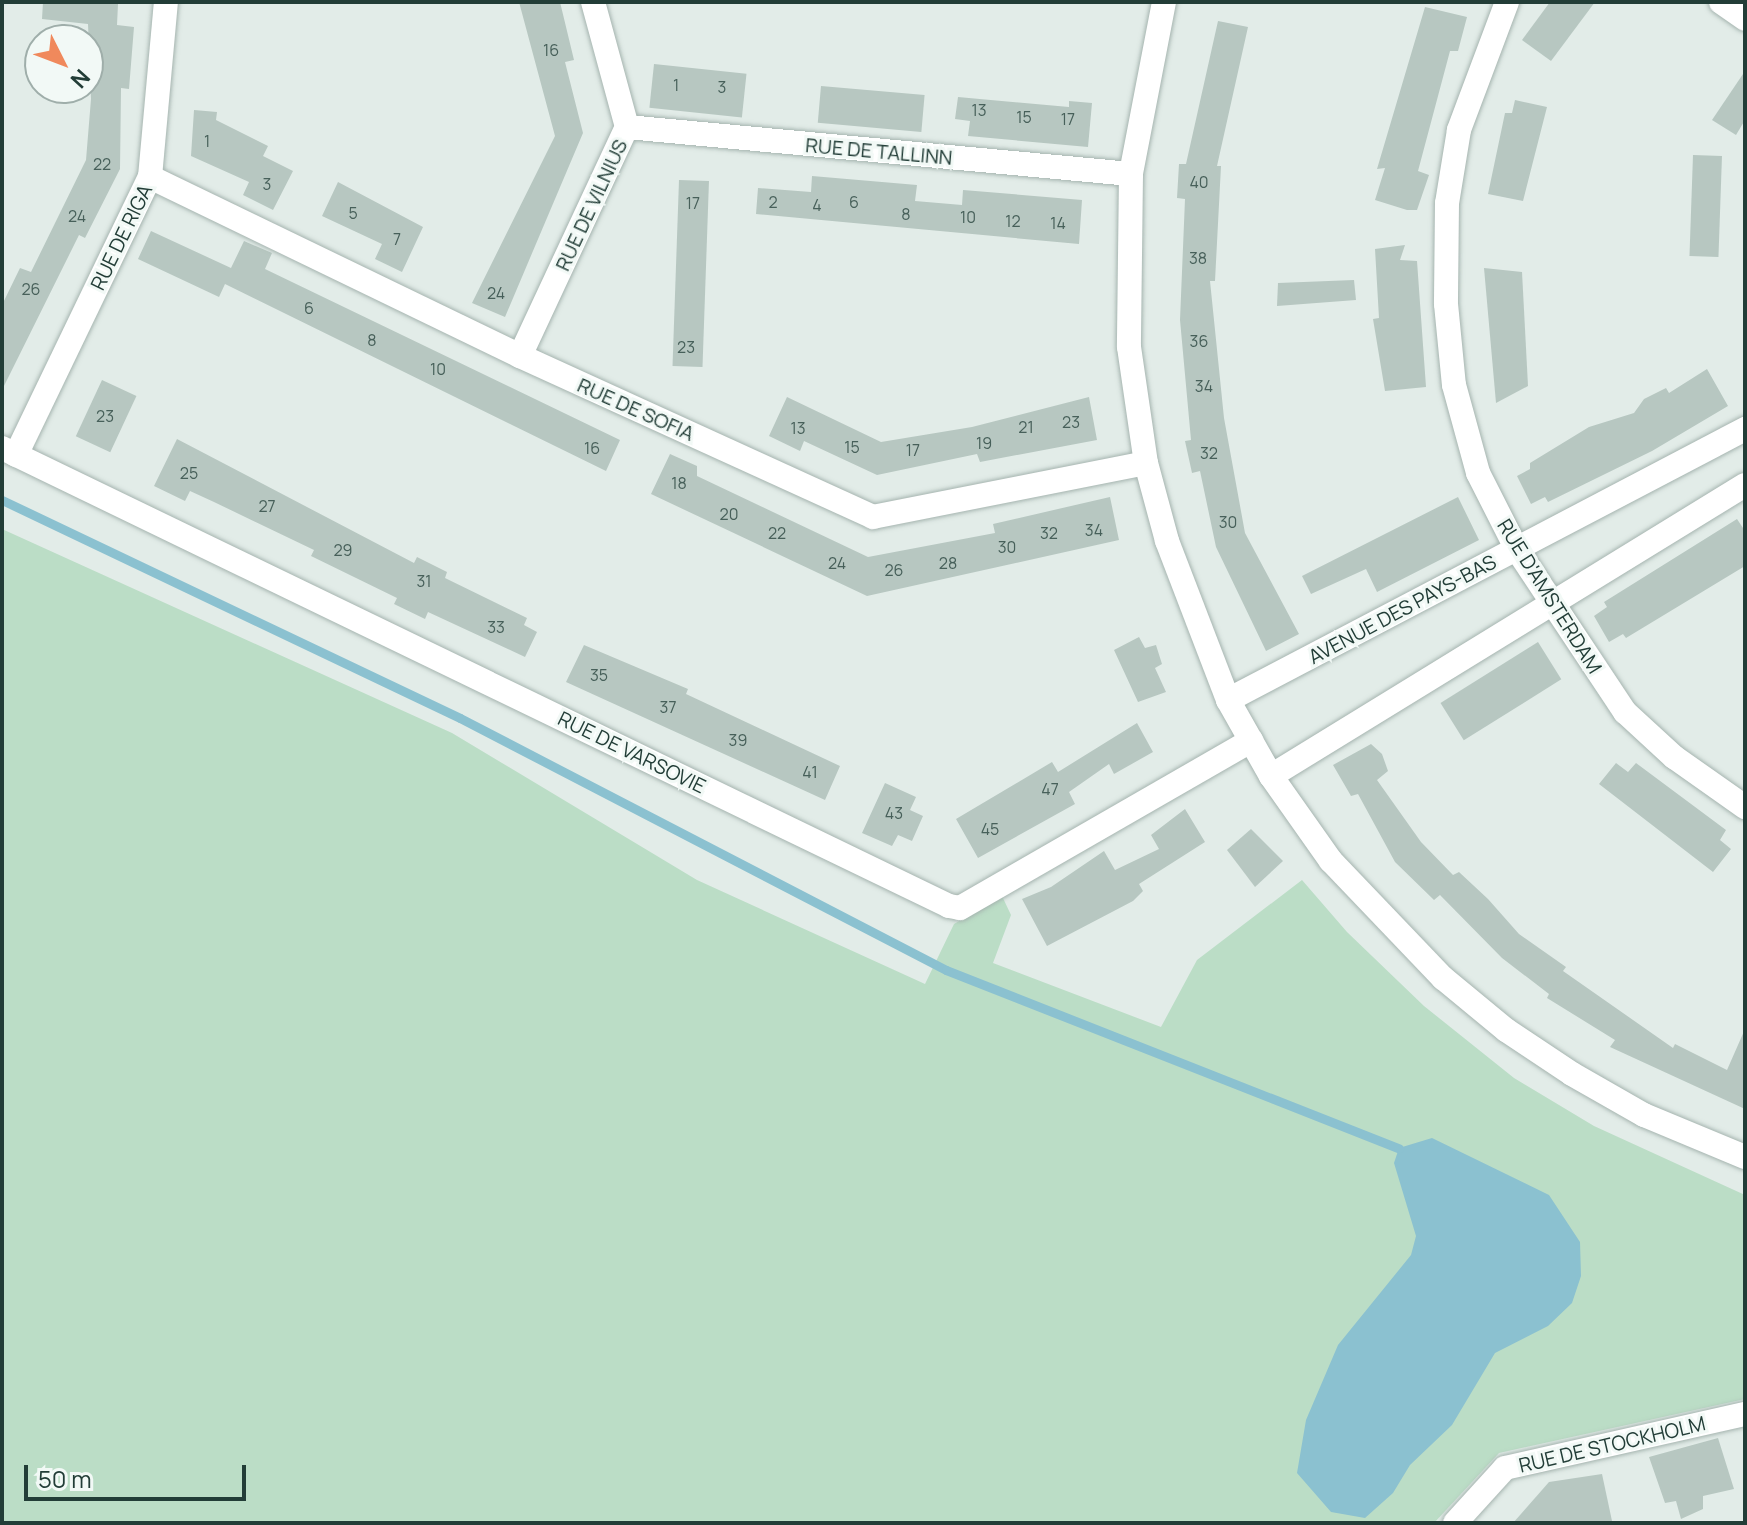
<!DOCTYPE html>
<style>
body{margin:0}
#map{position:relative;width:1747px;height:1525px;overflow:hidden;background:#e2ece8;font-family:Manrope,sans-serif}
div>[style]{position:absolute}
.green>*{inset:0;background:#bbddc6}
.water>*{inset:0;background:#8bc1d0}
.stream>*{height:9px;margin:-4.5px;padding:0 4.5px;transform-origin:4.5px;border-radius:4.5px;background:#8bc1d0}
.building>*{inset:0;background:#b7c7c1;transform-origin:0 0}
.roads{filter:drop-shadow(0 0 2px #a5b4af) drop-shadow(0 0 2px #a5b4af)}
.minor>*{height:24px;margin:-12px;padding:0 12px;transform-origin:12px;border-radius:12px;background:#fff}
span{translate:-50% -50%;white-space:nowrap;text-align:center;line-height:1.15;-webkit-text-stroke:6px #f2f9f6;paint-order:stroke}
.number-label{font-size:16px;color:#47605a}
.number-label span{-webkit-text-stroke-width:0}
.street-label{font-size:20px;color:#223d37}
.frame{position:absolute;inset:0;border:4px solid #223d37;pointer-events:none}
.north{position:absolute;left:24px;top:24px;width:80px;height:80px;box-sizing:border-box;background:#f2f9f6;border:2px solid #9faeaa;border-radius:50%;rotate:132deg;font-size:22px;font-weight:700;line-height:32px;text-align:center;color:#223d37}
.north::after{content:'';display:block;margin:auto;width:28px;height:36px;background:#f0895c;clip-path:polygon(50% 0,100% 100%,50% 72%,0 100%)}
.scale{position:absolute;left:24px;top:1465px;width:222px;height:36px;box-sizing:border-box;border:4px solid #223d37;border-top:0;padding-left:10px;font-size:24px;line-height:28px;white-space:nowrap;color:#223d37;-webkit-text-stroke:6px #f2f9f6;paint-order:stroke}
</style>
<div id="map">
<div class="green">
<div style="clip-path:polygon(2px 529px,452px 733px,697px 880px,925px 984px,954px 924px,1002px 896px,1011px 915px,993px 963px,1161px 1027px,1197px 960px,1302px 880px,1347px 932px,1424px 1006px,1514px 1078px,1594px 1126px,1745px 1195px,1745px 1399px,1499px 1453px,1434px 1523px,2px 1523px)"></div>
</div>
<div class="water">
<div style="clip-path:polygon(1432px 1138px,1549px 1195px,1580px 1242px,1581px 1276px,1572px 1303px,1548px 1326px,1495px 1353px,1452px 1425px,1410px 1465px,1393px 1493px,1365px 1518px,1331px 1512px,1297px 1473px,1306px 1420px,1338px 1345px,1411px 1255px,1416px 1236px,1394px 1163px,1399px 1148px)"></div>
</div>
<div class="stream">
<div style="left:2px;top:500px;width:507px;rotate:25.45deg"></div>
<div style="left:460px;top:718px;width:547px;rotate:27.41deg"></div>
<div style="left:946px;top:970px;width:487px;rotate:21.5deg"></div>
</div>
<div class="building">
<div style="clip-path:polygon(43px 2px,118px 4px,117px 25px,134px 27px,129px 89px,121px 88px,120px 169px,85px 238px,79px 235px,2px 390px,2px 305px,20px 268px,31px 272px,86px 160px,91px 99px,88px 24px,42px 19px)"></div>
<div style="clip-path:polygon(519px 2px,560px 2px,574px 60px,565px 62px,583px 133px,505px 317px,472px 303px,555px 136px)"></div>
<div style="clip-path:polygon(1550px 2px,1595px 2px,1551px 61px,1522px 40px)"></div>
<div style="clip-path:polygon(1425px 7px,1467px 17px,1458px 51px,1450px 51px,1418px 171px,1429px 175px,1417px 210px,1407px 210px,1375px 200px,1385px 168px,1377px 169px)"></div>
<div style="clip-path:polygon(1218px 21px,1248px 27px,1217px 166px,1221px 166px,1215px 281px,1210px 281px,1224px 418px,1245px 533px,1299px 634px,1266px 651px,1216px 547px,1200px 471px,1192px 473px,1185px 441px,1191px 440px,1180px 320px,1185px 199px,1177px 198px,1179px 164px,1186px 164px)"></div>
<div style="left:654px;top:64px;width:93px;height:44px;rotate:6deg"></div>
<div style="clip-path:polygon(1745px 71px,1745px 120px,1736px 135px,1712px 120px)"></div>
<div style="left:821px;top:86px;width:104px;height:37px;rotate:5deg"></div>
<div style="clip-path:polygon(958px 97px,1069px 107px,1069px 101px,1092px 103px,1088px 147px,968px 136px,970px 121px,955px 119px)"></div>
<div style="clip-path:polygon(1515px 100px,1547px 107px,1523px 201px,1488px 194px,1505px 113px,1512px 113px)"></div>
<div style="clip-path:polygon(194px 110px,217px 112px,216px 120px,268px 146px,263px 156px,293px 171px,273px 210px,243px 195px,249px 182px,191px 156px)"></div>
<div style="left:1693px;top:155px;width:29px;height:101px;rotate:2deg"></div>
<div style="clip-path:polygon(812px 176px,917px 185px,915px 201px,962px 205px,963px 190px,1082px 200px,1079px 244px,756px 214px,758px 188px,811px 192px)"></div>
<div style="left:679px;top:180px;width:30px;height:186px;rotate:2deg"></div>
<div style="clip-path:polygon(338px 182px,423px 227px,402px 272px,375px 259px,382px 244px,322px 216px)"></div>
<div style="clip-path:polygon(151px 231px,231px 268px,244px 241px,272px 253px,265px 269px,620px 440px,606px 471px,225px 284px,219px 297px,138px 259px)"></div>
<div style="clip-path:polygon(1405px 245px,1400px 260px,1417px 261px,1426px 387px,1385px 391px,1373px 319px,1379px 318px,1375px 249px)"></div>
<div style="clip-path:polygon(1484px 268px,1522px 272px,1528px 386px,1496px 403px)"></div>
<div style="clip-path:polygon(1354px 280px,1356px 300px,1277px 306px,1278px 283px)"></div>
<div style="clip-path:polygon(1707px 369px,1728px 406px,1652px 451px,1548px 502px,1545px 497px,1531px 504px,1517px 476px,1530px 469px,1530px 463px,1589px 427px,1634px 413px,1644px 399px,1666px 388px,1669px 393px)"></div>
<div style="left:102px;top:380px;width:38px;height:62px;rotate:25deg"></div>
<div style="clip-path:polygon(787px 397px,881px 442px,972px 427px,1089px 397px,1097px 440px,980px 462px,977px 454px,877px 475px,804px 441px,800px 451px,769px 436px)"></div>
<div style="clip-path:polygon(177px 439px,414px 563px,417px 557px,447px 572px,445px 578px,527px 618px,524px 625px,537px 632px,525px 657px,428px 612px,425px 619px,394px 604px,397px 598px,311px 556px,314px 550px,214px 502px,190px 491px,185px 501px,154px 486px)"></div>
<div style="clip-path:polygon(670px 454px,697px 466px,697px 476px,868px 557px,995px 533px,993px 524px,1110px 497px,1119px 540px,867px 596px,651px 494px)"></div>
<div style="clip-path:polygon(1458px 497px,1479px 540px,1377px 592px,1366px 569px,1311px 594px,1302px 576px)"></div>
<div style="clip-path:polygon(1737px 519px,1745px 531px,1745px 566px,1626px 638px,1623px 634px,1609px 642px,1594px 616px,1607px 607px,1604px 602px)"></div>
<div style="clip-path:polygon(1139px 637px,1145px 648px,1156px 645px,1162px 664px,1155px 668px,1166px 692px,1138px 702px,1114px 650px)"></div>
<div style="left:1538px;top:642px;width:44px;height:115px;rotate:58deg"></div>
<div style="clip-path:polygon(584px 645px,688px 689px,686px 694px,840px 766px,825px 800px,566px 682px)"></div>
<div style="clip-path:polygon(1137px 723px,1153px 752px,1114px 774px,1109px 764px,1069px 792px,1075px 804px,978px 858px,956px 819px,1052px 762px,1058px 772px)"></div>
<div style="clip-path:polygon(1371px 744px,1382px 754px,1388px 771px,1377px 780px,1421px 842px,1453px 875px,1459px 872px,1488px 899px,1519px 934px,1566px 967px,1563px 971px,1673px 1048px,1675px 1044px,1727px 1070px,1745px 1029px,1745px 1109px,1610px 1047px,1615px 1040px,1547px 998px,1549px 994px,1502px 958px,1440px 895px,1434px 900px,1395px 862px,1358px 794px,1351px 796px,1333px 765px)"></div>
<div style="clip-path:polygon(1616px 763px,1628px 772px,1636px 763px,1726px 830px,1720px 840px,1731px 849px,1713px 872px,1599px 784px)"></div>
<div style="clip-path:polygon(885px 783px,916px 797px,910px 810px,923px 816px,912px 841px,898px 835px,892px 846px,862px 833px)"></div>
<div style="clip-path:polygon(1185px 809px,1205px 842px,1139px 884px,1143px 891px,1133px 901px,1047px 946px,1022px 899px,1051px 887px,1104px 851px,1115px 870px,1159px 849px,1151px 835px)"></div>
<div style="clip-path:polygon(1251px 829px,1283px 861px,1255px 887px,1227px 850px)"></div>
<div style="clip-path:polygon(1718px 1438px,1734px 1489px,1703px 1496px,1703px 1509px,1681px 1519px,1676px 1501px,1665px 1503px,1649px 1457px)"></div>
<div style="clip-path:polygon(1602px 1474px,1612px 1521px,1513px 1523px,1549px 1482px)"></div>
</div>
<div class="roads">
<div class="minor">
<div style="left:1164px;top:2px;width:175px;rotate:100.9deg"></div>
<div style="left:1131px;top:174px;width:173px;rotate:90.7deg"></div>
<div style="left:1129px;top:347px;width:117px;rotate:81.7deg"></div>
<div style="left:1146px;top:463px;width:81px;rotate:74.9deg"></div>
<div style="left:1167px;top:541px;width:170px;rotate:69deg"></div>
<div style="left:1228px;top:700px;width:87px;rotate:60.5deg"></div>
<div style="left:1271px;top:776px;width:104px;rotate:54.8deg"></div>
<div style="left:1331px;top:861px;width:162px;rotate:46.3deg"></div>
<div style="left:1443px;top:978px;width:82px;rotate:39.5deg"></div>
<div style="left:1506px;top:1030px;width:79px;rotate:33.7deg"></div>
<div style="left:1572px;top:1074px;width:83px;rotate:29.7deg"></div>
<div style="left:1644px;top:1115px;width:109px;rotate:22.6deg"></div>
<div style="left:1507px;top:2px;width:137px;rotate:110.6deg"></div>
<div style="left:1459px;top:130px;width:74px;rotate:99.3deg"></div>
<div style="left:1447px;top:203px;width:101px;rotate:90.6deg"></div>
<div style="left:1446px;top:304px;width:81px;rotate:84.4deg"></div>
<div style="left:1454px;top:385px;width:91px;rotate:74.7deg"></div>
<div style="left:1478px;top:473px;width:84px;rotate:63.1deg"></div>
<div style="left:1516px;top:548px;width:197px;rotate:56.4deg"></div>
<div style="left:1625px;top:712px;width:67px;rotate:42.6deg"></div>
<div style="left:1674px;top:757px;width:87px;rotate:35.2deg"></div>
<div style="left:1721px;top:2px;width:29px;rotate:35deg"></div>
<div style="left:627px;top:127px;width:506px;rotate:5.33deg"></div>
<div style="left:150px;top:177px;width:411px;rotate:25.8deg"></div>
<div style="left:520px;top:356px;width:388px;rotate:24.5deg"></div>
<div style="left:873px;top:517px;width:278px;rotate:-11.2deg"></div>
<div style="left:520px;top:356px;width:253px;rotate:-65deg"></div>
<div style="left:627px;top:127px;width:130px;rotate:-105.2deg"></div>
<div style="left:2px;top:448px;width:1052px;rotate:25.81deg"></div>
<div style="left:949px;top:906px;width:11px;rotate:10deg"></div>
<div style="left:960px;top:908px;width:336px;rotate:-29.9deg"></div>
<div style="left:16px;top:455px;width:309px;rotate:-64.3deg"></div>
<div style="left:150px;top:177px;width:176px;rotate:-84.8deg"></div>
<div style="left:1228px;top:700px;width:584px;rotate:-27.66deg"></div>
<div style="left:1271px;top:776px;width:556px;rotate:-31.55deg"></div>
<div style="left:1455px;top:1523px;width:74px;rotate:-47.7deg"></div>
<div style="left:1505px;top:1468px;width:246px;rotate:-12.7deg"></div>
</div>
</div>
<div class="number-label">
<span style="left:551px;top:50px">16</span>
<span style="left:676px;top:85px">1</span>
<span style="left:722px;top:87px">3</span>
<span style="left:979px;top:110px">13</span>
<span style="left:1024px;top:117px">15</span>
<span style="left:1068px;top:119px">17</span>
<span style="left:207px;top:141px">1</span>
<span style="left:102px;top:164px">22</span>
<span style="left:1199px;top:182px">40</span>
<span style="left:267px;top:184px">3</span>
<span style="left:773px;top:202px">2</span>
<span style="left:854px;top:202px">6</span>
<span style="left:693px;top:203px">17</span>
<span style="left:817px;top:205px">4</span>
<span style="left:353px;top:213px">5</span>
<span style="left:906px;top:214px">8</span>
<span style="left:77px;top:216px">24</span>
<span style="left:968px;top:217px">10</span>
<span style="left:1013px;top:221px">12</span>
<span style="left:1058px;top:223px">14</span>
<span style="left:397px;top:239px">7</span>
<span style="left:1198px;top:258px">38</span>
<span style="left:31px;top:289px">26</span>
<span style="left:496px;top:293px">24</span>
<span style="left:309px;top:308px">6</span>
<span style="left:372px;top:340px">8</span>
<span style="left:1199px;top:341px">36</span>
<span style="left:686px;top:347px">23</span>
<span style="left:438px;top:369px">10</span>
<span style="left:1204px;top:386px">34</span>
<span style="left:105px;top:416px">23</span>
<span style="left:1071px;top:422px">23</span>
<span style="left:1026px;top:427px">21</span>
<span style="left:798px;top:428px">13</span>
<span style="left:984px;top:443px">19</span>
<span style="left:852px;top:447px">15</span>
<span style="left:592px;top:448px">16</span>
<span style="left:913px;top:450px">17</span>
<span style="left:1209px;top:453px">32</span>
<span style="left:189px;top:473px">25</span>
<span style="left:679px;top:483px">18</span>
<span style="left:267px;top:506px">27</span>
<span style="left:729px;top:514px">20</span>
<span style="left:1228px;top:522px">30</span>
<span style="left:1094px;top:530px">34</span>
<span style="left:777px;top:533px">22</span>
<span style="left:1049px;top:533px">32</span>
<span style="left:1007px;top:547px">30</span>
<span style="left:343px;top:550px">29</span>
<span style="left:837px;top:563px">24</span>
<span style="left:948px;top:563px">28</span>
<span style="left:894px;top:570px">26</span>
<span style="left:424px;top:581px">31</span>
<span style="left:496px;top:627px">33</span>
<span style="left:599px;top:675px">35</span>
<span style="left:668px;top:707px">37</span>
<span style="left:738px;top:740px">39</span>
<span style="left:810px;top:772px">41</span>
<span style="left:1050px;top:789px">47</span>
<span style="left:894px;top:813px">43</span>
<span style="left:990px;top:829px">45</span>
</div>
<div class="street-label">
<span style="left:879px;top:151px;rotate:5deg">RUE DE TALLINN</span>
<span style="left:591px;top:205px;rotate:-65deg">RUE DE VILNIUS</span>
<span style="left:121px;top:237px;rotate:-64deg">RUE DE RIGA</span>
<span style="left:636px;top:409px;rotate:24deg">RUE DE SOFIA</span>
<span style="left:1550px;top:596px;rotate:58deg">RUE D'AMSTERDAM</span>
<span style="left:1402px;top:609px;rotate:-28deg">AVENUE DES PAYS-BAS</span>
<span style="left:632px;top:752px;rotate:26deg">RUE DE VARSOVIE</span>
<span style="left:1612px;top:1444px;rotate:-13deg">RUE DE STOCKHOLM</span>
</div>
<div class="frame"></div>
<div class="north">N</div>
<div class="scale">50 m</div>
</div>
